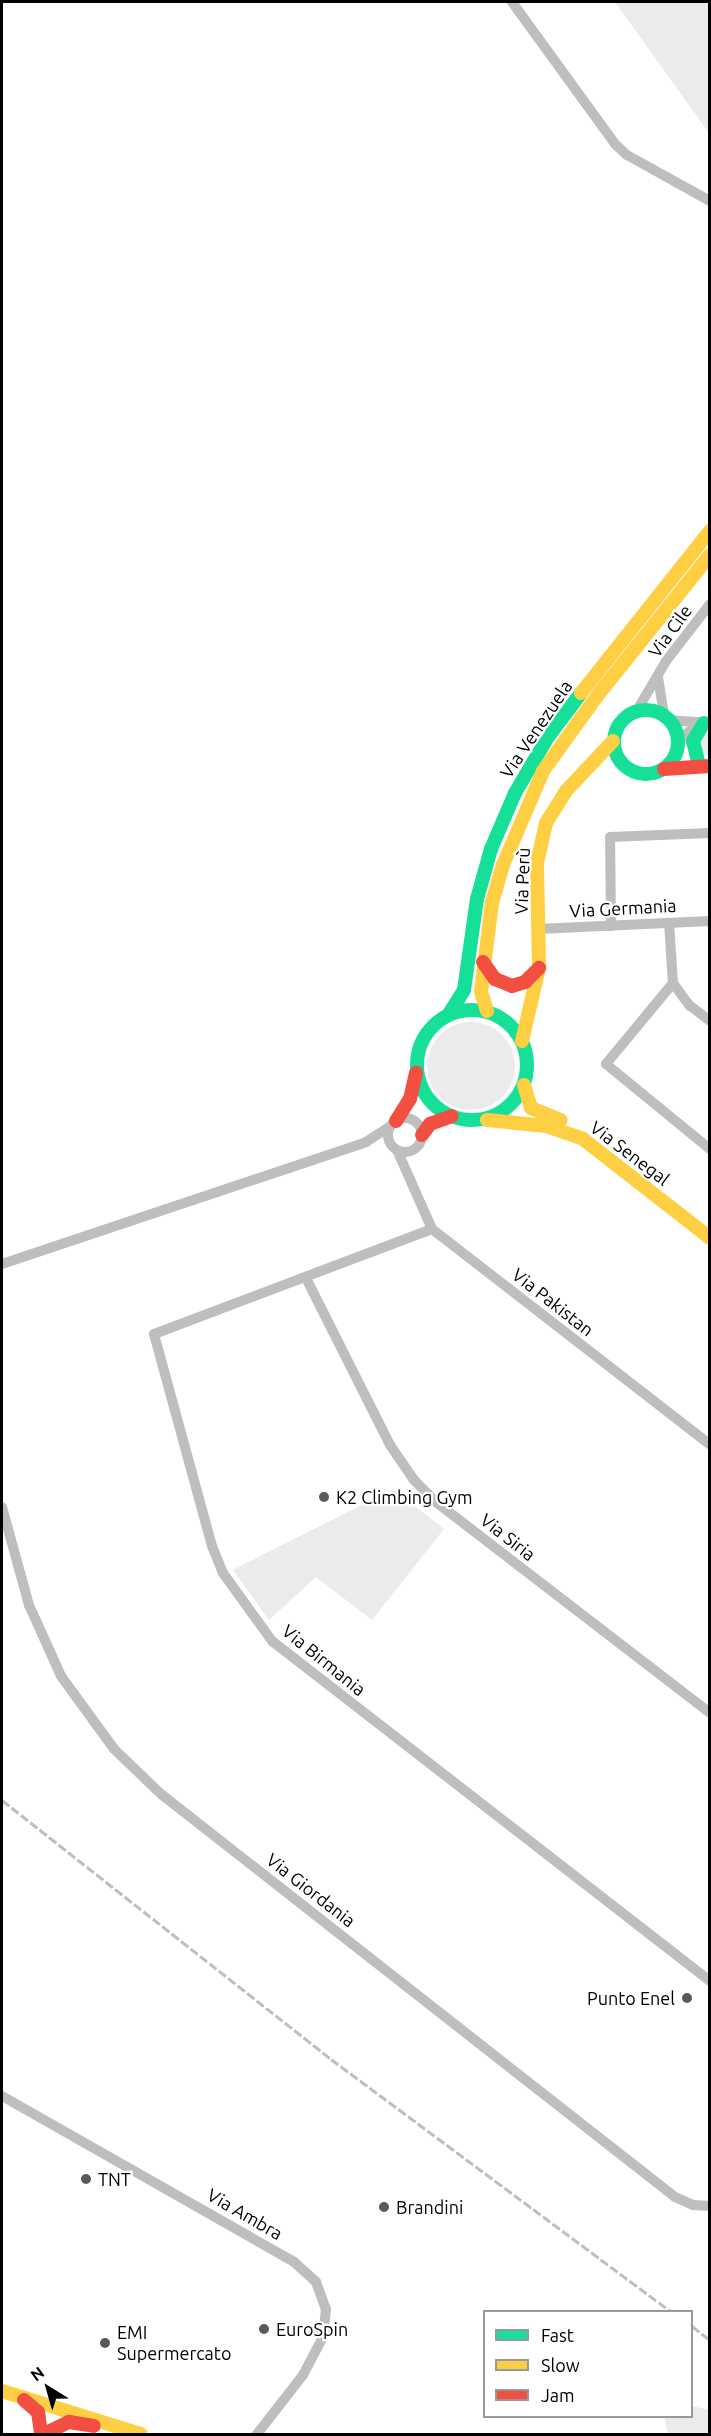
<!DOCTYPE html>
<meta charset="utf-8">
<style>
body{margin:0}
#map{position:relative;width:711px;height:2436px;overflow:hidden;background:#fff;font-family:Ubuntu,sans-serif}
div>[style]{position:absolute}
.green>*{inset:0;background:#ebebeb}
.round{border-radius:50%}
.street>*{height:10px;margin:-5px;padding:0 5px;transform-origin:5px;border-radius:5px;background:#bebebe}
.street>.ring{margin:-5px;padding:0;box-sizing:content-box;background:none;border:10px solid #bebebe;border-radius:50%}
.fast>*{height:14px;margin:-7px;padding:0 7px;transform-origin:7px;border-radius:7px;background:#16e098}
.fast>.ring{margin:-7px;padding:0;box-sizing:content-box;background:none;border:14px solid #16e098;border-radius:50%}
.slow>*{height:14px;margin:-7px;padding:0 7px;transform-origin:7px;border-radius:7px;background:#ffcf43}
.jam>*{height:14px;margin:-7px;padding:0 7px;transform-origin:7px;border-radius:7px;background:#f24e42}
.rail>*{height:3px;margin-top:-1.5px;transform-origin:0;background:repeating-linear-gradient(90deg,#bebebe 0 9px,transparent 0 12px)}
.dots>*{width:16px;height:16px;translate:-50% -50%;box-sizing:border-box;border:3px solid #fff;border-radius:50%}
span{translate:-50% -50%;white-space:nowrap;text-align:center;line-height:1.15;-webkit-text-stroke:4.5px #fff;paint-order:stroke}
.street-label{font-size:18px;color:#000}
.poi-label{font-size:18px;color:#000}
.left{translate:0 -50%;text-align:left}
.right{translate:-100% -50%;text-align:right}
.frame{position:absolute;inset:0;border:3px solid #000;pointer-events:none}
.legend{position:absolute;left:483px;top:2310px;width:210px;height:108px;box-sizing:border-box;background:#fff;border:2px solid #999;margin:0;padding:8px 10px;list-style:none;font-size:18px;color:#000}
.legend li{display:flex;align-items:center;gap:12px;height:30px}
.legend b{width:30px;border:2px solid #999}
.north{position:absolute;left:18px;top:2358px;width:60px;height:60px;-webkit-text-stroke:4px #fff;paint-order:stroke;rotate:323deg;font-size:16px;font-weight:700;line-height:24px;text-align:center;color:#000}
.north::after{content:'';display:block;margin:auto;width:21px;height:27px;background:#000;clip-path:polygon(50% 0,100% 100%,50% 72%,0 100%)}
</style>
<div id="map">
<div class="green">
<div style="clip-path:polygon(615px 2px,709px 2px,709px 133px)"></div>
<div style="clip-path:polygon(706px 733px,709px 733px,709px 757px,702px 753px,700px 742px)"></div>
<div class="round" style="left:427px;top:1022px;width:88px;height:88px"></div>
<div style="clip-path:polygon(393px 1489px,444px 1529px,372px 1620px,316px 1577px,269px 1620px,233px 1570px)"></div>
<div style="clip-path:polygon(692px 2406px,709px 2410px,709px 2434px,668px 2434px,664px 2417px,692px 2416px)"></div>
</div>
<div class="street">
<div style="left:512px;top:2px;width:175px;rotate:54deg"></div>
<div style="left:615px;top:144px;width:16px;rotate:43deg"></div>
<div style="left:627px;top:155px;width:95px;rotate:29deg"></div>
<div style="left:658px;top:677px;width:39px;rotate:81deg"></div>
<div style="left:636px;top:712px;width:59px;rotate:-59.5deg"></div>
<div style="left:666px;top:661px;width:72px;rotate:-52.3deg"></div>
<div style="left:668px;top:720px;width:42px;rotate:4.1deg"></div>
<div style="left:678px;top:740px;width:25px;rotate:-37deg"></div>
<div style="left:669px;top:923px;width:60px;rotate:86.2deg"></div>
<div style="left:673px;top:983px;width:27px;rotate:54deg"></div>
<div style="left:689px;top:1005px;width:26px;rotate:37deg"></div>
<div style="left:611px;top:926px;width:89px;rotate:-90.6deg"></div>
<div style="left:610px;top:837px;width:100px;rotate:-2.3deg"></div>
<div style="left:538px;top:929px;width:172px;rotate:-2.7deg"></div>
<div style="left:673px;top:983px;width:105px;rotate:129.6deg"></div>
<div style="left:606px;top:1064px;width:134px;rotate:39.3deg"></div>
<div class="ring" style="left:388px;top:1118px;width:24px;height:24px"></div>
<div style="left:397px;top:1150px;width:86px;rotate:66.1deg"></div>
<div style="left:432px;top:1229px;width:352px;rotate:37.8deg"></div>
<div style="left:432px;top:1229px;width:297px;rotate:159.3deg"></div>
<div style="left:154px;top:1334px;width:220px;rotate:74.7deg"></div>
<div style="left:212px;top:1546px;width:29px;rotate:68deg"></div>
<div style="left:223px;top:1573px;width:84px;rotate:54.2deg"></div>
<div style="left:272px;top:1641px;width:554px;rotate:37.82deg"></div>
<div style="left:2px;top:1264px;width:384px;rotate:-18.5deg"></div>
<div style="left:366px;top:1142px;width:30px;rotate:-33deg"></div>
<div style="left:306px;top:1278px;width:187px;rotate:63.3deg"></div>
<div style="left:390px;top:1445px;width:42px;rotate:55.6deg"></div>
<div style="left:414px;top:1480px;width:31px;rotate:45deg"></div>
<div style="left:436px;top:1502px;width:346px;rotate:37.6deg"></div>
<div style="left:2px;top:1507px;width:102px;rotate:74.6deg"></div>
<div style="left:29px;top:1605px;width:78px;rotate:65.7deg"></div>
<div style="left:61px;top:1676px;width:90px;rotate:54deg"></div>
<div style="left:114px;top:1749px;width:65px;rotate:43.8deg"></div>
<div style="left:161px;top:1794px;width:653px;rotate:38.1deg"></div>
<div style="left:675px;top:2197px;width:20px;rotate:24deg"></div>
<div style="left:693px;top:2205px;width:17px;rotate:3deg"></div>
<div style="left:2px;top:2096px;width:336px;rotate:29.6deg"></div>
<div style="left:294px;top:2262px;width:30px;rotate:42deg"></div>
<div style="left:316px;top:2282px;width:29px;rotate:70deg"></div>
<div style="left:326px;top:2309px;width:28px;rotate:96deg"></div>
<div style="left:323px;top:2337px;width:43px;rotate:117.8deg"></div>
<div style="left:303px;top:2375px;width:75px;rotate:127.9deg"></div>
</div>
<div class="fast">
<div class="ring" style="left:614px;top:710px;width:50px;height:50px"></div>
<div style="left:698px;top:761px;width:21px;rotate:-104deg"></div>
<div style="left:693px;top:741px;width:21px;rotate:-59deg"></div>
<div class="ring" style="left:417px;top:1010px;width:96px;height:96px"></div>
<div style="left:449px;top:1014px;width:28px;rotate:-58deg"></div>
<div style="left:464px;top:990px;width:92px;rotate:-81.9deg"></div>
<div style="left:477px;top:899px;width:52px;rotate:-74.4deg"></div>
<div style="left:491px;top:849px;width:61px;rotate:-66.8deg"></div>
<div style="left:515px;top:793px;width:65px;rotate:-59.5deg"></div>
<div style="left:548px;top:737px;width:55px;rotate:-53.1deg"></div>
</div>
<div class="slow">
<div style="left:581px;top:693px;width:207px;rotate:-51.5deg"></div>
<div style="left:487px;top:1011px;width:21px;rotate:-107deg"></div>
<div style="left:481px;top:991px;width:89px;rotate:-82.9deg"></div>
<div style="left:492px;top:903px;width:40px;rotate:-74deg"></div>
<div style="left:503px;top:865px;width:102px;rotate:-66.9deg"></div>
<div style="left:543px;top:771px;width:92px;rotate:-54.2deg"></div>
<div style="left:597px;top:696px;width:181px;rotate:-51.3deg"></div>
<div style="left:522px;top:1041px;width:75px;rotate:-76.9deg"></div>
<div style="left:539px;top:968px;width:105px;rotate:-91.1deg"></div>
<div style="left:537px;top:863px;width:41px;rotate:-77.3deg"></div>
<div style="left:546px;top:823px;width:36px;rotate:-58deg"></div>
<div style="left:565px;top:792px;width:70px;rotate:-46.7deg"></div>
<div style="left:524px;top:1085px;width:24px;rotate:73deg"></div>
<div style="left:531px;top:1108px;width:32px;rotate:22deg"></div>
<div style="left:487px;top:1120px;width:59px;rotate:5.8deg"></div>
<div style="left:546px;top:1126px;width:39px;rotate:19deg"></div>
<div style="left:583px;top:1139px;width:161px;rotate:37.9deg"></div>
<div style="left:2px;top:2391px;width:145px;rotate:17.2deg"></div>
</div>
<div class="jam">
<div style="left:664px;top:769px;width:46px;rotate:-3.7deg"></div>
<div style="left:483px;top:962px;width:21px;rotate:55deg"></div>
<div style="left:495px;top:979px;width:18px;rotate:22deg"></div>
<div style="left:512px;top:986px;width:14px;rotate:-17deg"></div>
<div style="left:525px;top:982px;width:20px;rotate:-45deg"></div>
<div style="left:396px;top:1121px;width:26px;rotate:-58deg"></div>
<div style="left:410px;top:1099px;width:27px;rotate:-77deg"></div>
<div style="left:422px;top:1135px;width:14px;rotate:-54deg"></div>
<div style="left:430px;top:1124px;width:23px;rotate:-20deg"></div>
<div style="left:24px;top:2400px;width:18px;rotate:41deg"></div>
<div style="left:38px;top:2412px;width:22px;rotate:82deg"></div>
<div style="left:44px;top:2434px;width:28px;rotate:-26deg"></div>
<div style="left:69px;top:2422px;width:25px;rotate:9deg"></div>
</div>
<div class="rail">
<div style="left:2px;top:1800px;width:419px;rotate:38.2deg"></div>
<div style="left:331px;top:2059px;width:425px;rotate:36.6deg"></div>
<div style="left:692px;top:2326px;width:23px;rotate:38deg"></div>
</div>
<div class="dots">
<div style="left:324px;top:1497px;background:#595959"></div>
<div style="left:687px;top:1998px;background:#595959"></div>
<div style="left:86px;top:2179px;background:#595959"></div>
<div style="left:384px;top:2207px;background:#595959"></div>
<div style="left:264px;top:2329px;background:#595959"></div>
<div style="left:105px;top:2343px;background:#595959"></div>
</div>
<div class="street-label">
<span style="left:670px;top:631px;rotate:-54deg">Via Cile</span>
<span style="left:536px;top:729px;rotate:-56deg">Via Venezuela</span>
<span style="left:522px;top:881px;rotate:-88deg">Via Perù</span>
<span style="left:623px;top:908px;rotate:-3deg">Via Germania</span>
<span style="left:630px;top:1153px;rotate:37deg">Via Senegal</span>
<span style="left:553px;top:1302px;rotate:38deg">Via Pakistan</span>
<span style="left:508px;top:1537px;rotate:38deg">Via Siria</span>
<span style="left:324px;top:1660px;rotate:39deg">Via Birmania</span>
<span style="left:311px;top:1890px;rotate:38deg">Via Giordania</span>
<span style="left:245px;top:2214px;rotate:30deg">Via Ambra</span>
</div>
<div class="poi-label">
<span class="left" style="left:336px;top:1497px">K2 Climbing Gym</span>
<span class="right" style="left:675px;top:1998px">Punto Enel</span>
<span class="left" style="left:98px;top:2179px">TNT</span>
<span class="left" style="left:396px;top:2207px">Brandini</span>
<span class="left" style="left:276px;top:2329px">EuroSpin</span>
<span class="left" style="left:117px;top:2343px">EMI<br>Supermercato</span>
</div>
<div class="frame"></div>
<ul class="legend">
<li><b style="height:8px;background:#16e098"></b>Fast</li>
<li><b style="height:8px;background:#ffcf43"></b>Slow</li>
<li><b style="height:8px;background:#f24e42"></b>Jam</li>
</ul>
<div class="north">N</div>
</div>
